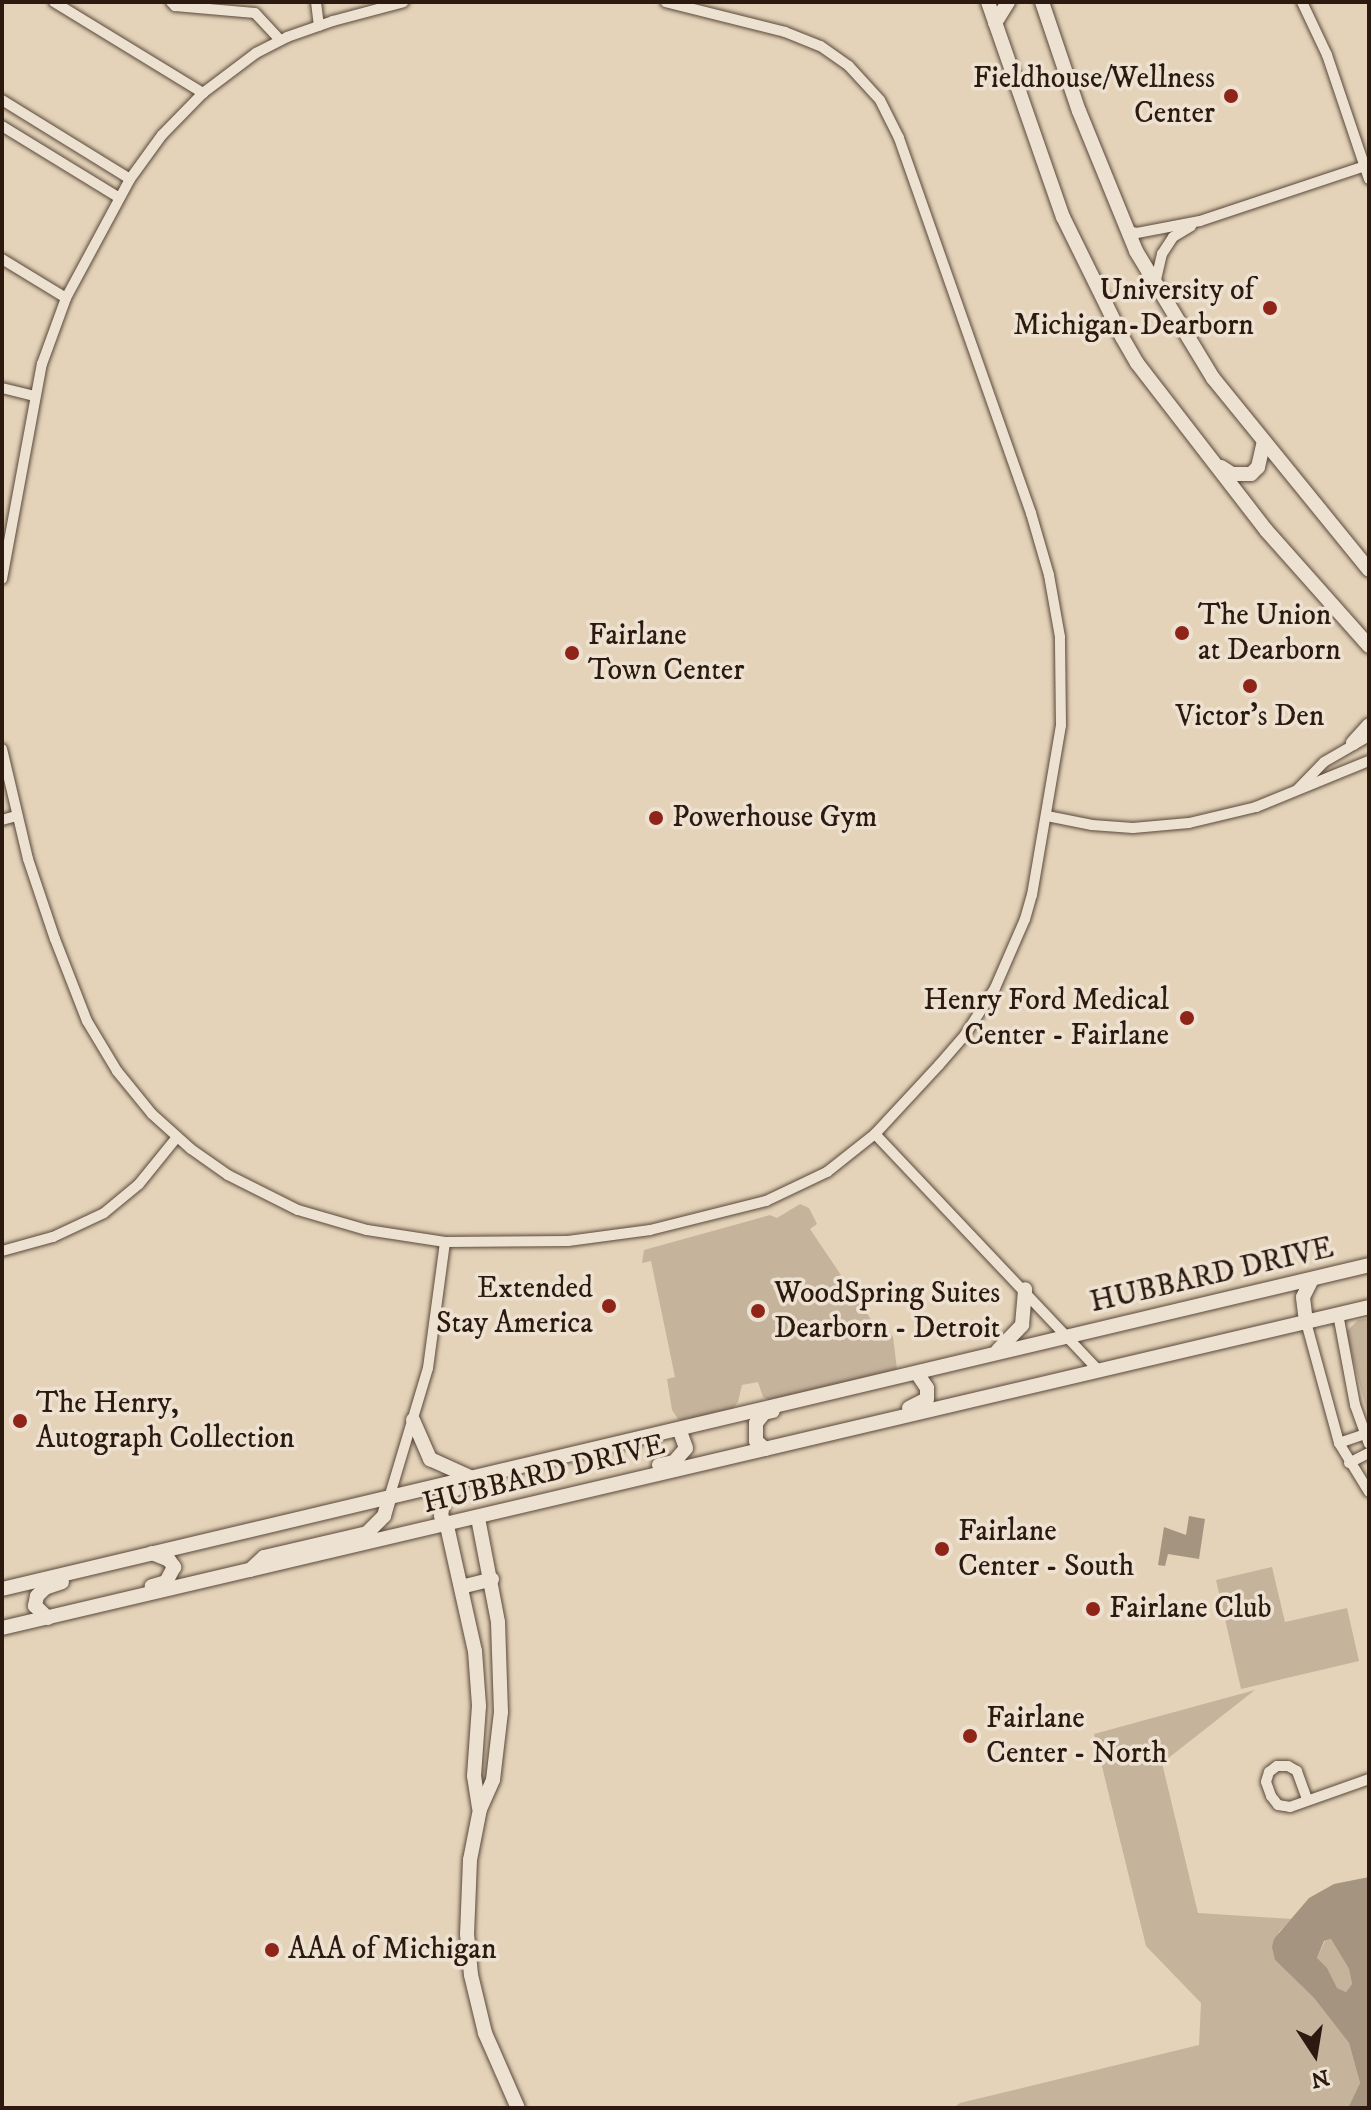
<!DOCTYPE html>
<style>
body{margin:0}
#map{position:relative;width:1371px;height:2110px;overflow:hidden;background:#e4d3b9;font-family:"IM FELL DW Pica",serif}
div>[style]{position:absolute}
.green>*{inset:0;background:#c5b39c}
.water>*{inset:0;background:#a59480}
.roads{filter:drop-shadow(0 0 2px #5a483a) drop-shadow(0 0 2px #5a483a)}
.street>*{height:10px;margin:-5px;padding:0 5px;transform-origin:5px;border-radius:5px;background:#ede2d2}
.secondary>*{height:14px;margin:-7px;padding:0 7px;transform-origin:7px;border-radius:7px;background:#ede2d2}
.dots>*{width:22px;height:22px;translate:-50% -50%;box-sizing:border-box;border:4px solid #ede2d2;border-radius:50%}
span{translate:-50% -50%;white-space:nowrap;text-align:center;line-height:1.15;-webkit-text-stroke:7px #ede2d2;paint-order:stroke}
.poi-label{font-size:30px;color:#2c1910}
.right{translate:-100% -50%;text-align:right}
.left{translate:0 -50%;text-align:left}
.street-label{font-size:30px;color:#2c1910}
.frame{position:absolute;inset:0;border:4px solid #2c1910;pointer-events:none}
.north{position:absolute;left:1275px;top:2014px;width:80px;height:80px;-webkit-text-stroke:6px #ede2d2;paint-order:stroke;rotate:168deg;font-size:22px;font-weight:700;line-height:32px;text-align:center;color:#2c1910}
.north::after{content:'';display:block;margin:auto;width:28px;height:36px;background:#2c1910;clip-path:polygon(50% 0,100% 100%,50% 72%,0 100%)}
</style>
<div id="map">
<div class="green">
<div style="clip-path:polygon(800px 1204px,809px 1208px,817px 1224px,810px 1229px,878px 1330px,885px 1326px,893px 1337px,897px 1369px,771px 1401px,763px 1397px,758px 1382px,742px 1385px,738px 1402px,732px 1409px,683px 1421px,678px 1419px,672px 1410px,667px 1379px,675px 1377px,651px 1261px,642px 1263px,644px 1250px,770px 1215px,777px 1218px)"></div>
<div style="clip-path:polygon(1369px 1318px,1369px 1419px,1346px 1332px,1358px 1320px)"></div>
<div style="clip-path:polygon(1272px 1567px,1285px 1622px,1347px 1608px,1359px 1661px,1241px 1689px,1216px 1580px)"></div>
<div style="clip-path:polygon(1255px 1690px,1162px 1763px,1198px 1913px,1292px 1919px,1279px 1932px,1275px 1960px,1314px 1998px,1349px 2043px,1360px 2083px,1348px 2108px,953px 2108px,960px 2103px,1199px 2045px,1201px 2003px,1146px 1946px,1094px 1734px)"></div>
<div style="clip-path:polygon(1331px 1939px,1349px 1969px,1352px 1984px,1346px 1992px,1336px 1988px,1317px 1958px,1325px 1941px)"></div>
</div>
<div class="water">
<div style="clip-path:polygon(1189px 1516px,1205px 1519px,1199px 1559px,1168px 1554px,1165px 1566px,1158px 1565px,1164px 1527px,1186px 1535px)"></div>
<div style="clip-path:polygon(evenodd,1369px 1877px,1369px 2108px,1348px 2108px,1360px 2083px,1349px 2043px,1314px 1998px,1275px 1960px,1272px 1947px,1274px 1939px,1309px 1898px,1334px 1884px,1369px 1877px,1331px 1939px,1349px 1969px,1352px 1984px,1346px 1992px,1337px 1988px,1327px 1968px,1317px 1958px,1324px 1941px,1331px 1939px)"></div>
</div>
<div class="roads">
<div class="street">
<div style="left:54px;top:2px;width:175px;rotate:31.4deg"></div>
<div style="left:171px;top:2px;width:6px;rotate:45deg"></div>
<div style="left:175px;top:6px;width:80px;rotate:5deg"></div>
<div style="left:255px;top:13px;width:37px;rotate:47deg"></div>
<div style="left:316px;top:2px;width:24px;rotate:83deg"></div>
<div style="left:1302px;top:2px;width:59px;rotate:64.7deg"></div>
<div style="left:1327px;top:55px;width:131px;rotate:71.3deg"></div>
<div style="left:2px;top:100px;width:150px;rotate:31.7deg"></div>
<div style="left:2px;top:126px;width:136px;rotate:31.5deg"></div>
<div style="left:1127px;top:231px;width:10px;rotate:11deg"></div>
<div style="left:1137px;top:233px;width:64px;rotate:-10.8deg"></div>
<div style="left:1200px;top:221px;width:174px;rotate:-18.4deg"></div>
<div style="left:2px;top:259px;width:75px;rotate:31.4deg"></div>
<div style="left:1155px;top:284px;width:31px;rotate:-77deg"></div>
<div style="left:1162px;top:254px;width:20px;rotate:-57deg"></div>
<div style="left:1173px;top:237px;width:21px;rotate:-31deg"></div>
<div style="left:2px;top:388px;width:34px;rotate:14deg"></div>
<div style="left:2px;top:579px;width:219px;rotate:-79.5deg"></div>
<div style="left:42px;top:364px;width:70px;rotate:-70deg"></div>
<div style="left:66px;top:298px;width:135px;rotate:-61.7deg"></div>
<div style="left:130px;top:179px;width:54px;rotate:-54deg"></div>
<div style="left:162px;top:135px;width:59px;rotate:-45.7deg"></div>
<div style="left:203px;top:93px;width:66px;rotate:-37deg"></div>
<div style="left:256px;top:53px;width:35px;rotate:-27deg"></div>
<div style="left:287px;top:37px;width:49px;rotate:-19.2deg"></div>
<div style="left:333px;top:21px;width:73px;rotate:-15deg"></div>
<div style="left:2px;top:749px;width:113px;rotate:76.7deg"></div>
<div style="left:28px;top:859px;width:84px;rotate:71.4deg"></div>
<div style="left:55px;top:939px;width:88px;rotate:68.7deg"></div>
<div style="left:87px;top:1021px;width:58px;rotate:59deg"></div>
<div style="left:117px;top:1071px;width:55px;rotate:50.9deg"></div>
<div style="left:152px;top:1114px;width:52px;rotate:41.9deg"></div>
<div style="left:191px;top:1149px;width:45px;rotate:35.1deg"></div>
<div style="left:228px;top:1175px;width:78px;rotate:26.6deg"></div>
<div style="left:298px;top:1210px;width:72px;rotate:16.2deg"></div>
<div style="left:367px;top:1230px;width:79px;rotate:8.7deg"></div>
<div style="left:445px;top:1242px;width:123px;rotate:-0.5deg"></div>
<div style="left:568px;top:1241px;width:83px;rotate:-7.6deg"></div>
<div style="left:650px;top:1230px;width:120px;rotate:-14deg"></div>
<div style="left:766px;top:1201px;width:68px;rotate:-25.4deg"></div>
<div style="left:827px;top:1172px;width:61px;rotate:-38.4deg"></div>
<div style="left:875px;top:1134px;width:94px;rotate:-47.2deg"></div>
<div style="left:939px;top:1065px;width:40px;rotate:-49deg"></div>
<div style="left:965px;top:1035px;width:56px;rotate:-57.4deg"></div>
<div style="left:995px;top:988px;width:75px;rotate:-66.5deg"></div>
<div style="left:1025px;top:919px;width:25px;rotate:-74deg"></div>
<div style="left:1032px;top:895px;width:172px;rotate:-80.3deg"></div>
<div style="left:1061px;top:725px;width:88px;rotate:-90.7deg"></div>
<div style="left:1060px;top:637px;width:63px;rotate:-100.1deg"></div>
<div style="left:1049px;top:575px;width:65px;rotate:-106.2deg"></div>
<div style="left:1031px;top:513px;width:398px;rotate:-109.4deg"></div>
<div style="left:899px;top:138px;width:42px;rotate:-116.6deg"></div>
<div style="left:880px;top:100px;width:46px;rotate:-132.4deg"></div>
<div style="left:849px;top:66px;width:35px;rotate:-145deg"></div>
<div style="left:820px;top:46px;width:38px;rotate:-158deg"></div>
<div style="left:785px;top:32px;width:123px;rotate:-165.9deg"></div>
<div style="left:1298px;top:789px;width:37px;rotate:-46deg"></div>
<div style="left:1324px;top:762px;width:52px;rotate:-30deg"></div>
<div style="left:1047px;top:816px;width:46px;rotate:11.3deg"></div>
<div style="left:1092px;top:825px;width:41px;rotate:4.2deg"></div>
<div style="left:1133px;top:828px;width:56px;rotate:-5.1deg"></div>
<div style="left:1189px;top:823px;width:69px;rotate:-13.4deg"></div>
<div style="left:1256px;top:807px;width:122px;rotate:-22.2deg"></div>
<div style="left:2px;top:820px;width:15px;rotate:-16deg"></div>
<div style="left:875px;top:1134px;width:325px;rotate:46.6deg"></div>
<div style="left:2px;top:1251px;width:53px;rotate:-15.4deg"></div>
<div style="left:53px;top:1237px;width:56px;rotate:-25.2deg"></div>
<div style="left:104px;top:1213px;width:45px;rotate:-39.6deg"></div>
<div style="left:139px;top:1184px;width:60px;rotate:-51deg"></div>
<div style="left:1338px;top:1314px;width:93px;rotate:79.4deg"></div>
<div style="left:1355px;top:1405px;width:41px;rotate:70.3deg"></div>
<div style="left:1306px;top:1322px;width:125px;rotate:74.7deg"></div>
<div style="left:1339px;top:1443px;width:57px;rotate:58.5deg"></div>
<div style="left:1339px;top:1443px;width:28px;rotate:-19deg"></div>
<div style="left:1349px;top:1463px;width:22px;rotate:-27deg"></div>
<div style="left:389px;top:1498px;width:136px;rotate:-73.3deg"></div>
<div style="left:428px;top:1368px;width:127px;rotate:-82.3deg"></div>
<div style="left:1307px;top:1799px;width:30px;rotate:-110deg"></div>
<div style="left:1297px;top:1771px;width:10px;rotate:-151deg"></div>
<div style="left:1288px;top:1766px;width:11px;rotate:180deg"></div>
<div style="left:1277px;top:1766px;width:10px;rotate:143deg"></div>
<div style="left:1269px;top:1772px;width:10px;rotate:107deg"></div>
<div style="left:1266px;top:1782px;width:15px;rotate:70deg"></div>
<div style="left:1271px;top:1796px;width:11px;rotate:52deg"></div>
<div style="left:1278px;top:1805px;width:12px;rotate:9deg"></div>
<div style="left:1290px;top:1807px;width:84px;rotate:-19.5deg"></div>
</div>
<div class="secondary">
<div style="left:988px;top:2px;width:228px;rotate:70.8deg"></div>
<div style="left:1063px;top:217px;width:134px;rotate:63.8deg"></div>
<div style="left:1122px;top:337px;width:30px;rotate:60deg"></div>
<div style="left:1137px;top:363px;width:211px;rotate:52.3deg"></div>
<div style="left:1266px;top:530px;width:155px;rotate:48.4deg"></div>
<div style="left:1042px;top:2px;width:115px;rotate:71.3deg"></div>
<div style="left:1079px;top:111px;width:151px;rotate:67.8deg"></div>
<div style="left:1136px;top:251px;width:149px;rotate:58.8deg"></div>
<div style="left:1213px;top:378px;width:247px;rotate:50.9deg"></div>
<div style="left:995px;top:23px;width:25px;rotate:-58deg"></div>
<div style="left:1221px;top:467px;width:13px;rotate:32deg"></div>
<div style="left:1232px;top:474px;width:19px"></div>
<div style="left:1251px;top:474px;width:10px;rotate:-45deg"></div>
<div style="left:1258px;top:467px;width:26px;rotate:-77deg"></div>
<div style="left:1353px;top:743px;width:24px;rotate:-48deg"></div>
<div style="left:1306px;top:1322px;width:25px;rotate:-97deg"></div>
<div style="left:1303px;top:1297px;width:20px;rotate:-63deg"></div>
<div style="left:998px;top:1350px;width:35px;rotate:-46deg"></div>
<div style="left:1022px;top:1325px;width:36px;rotate:-85deg"></div>
<div style="left:909px;top:1408px;width:20px;rotate:-27deg"></div>
<div style="left:927px;top:1399px;width:11px;rotate:-90deg"></div>
<div style="left:927px;top:1388px;width:18px;rotate:-124deg"></div>
<div style="left:413px;top:1420px;width:43px;rotate:66.4deg"></div>
<div style="left:430px;top:1459px;width:46px;rotate:24.3deg"></div>
<div style="left:765px;top:1449px;width:12px;rotate:-138deg"></div>
<div style="left:756px;top:1441px;width:18px;rotate:-90deg"></div>
<div style="left:756px;top:1423px;width:13px;rotate:-51deg"></div>
<div style="left:764px;top:1413px;width:9px;rotate:-13deg"></div>
<div style="left:659px;top:1465px;width:15px;rotate:-11deg"></div>
<div style="left:674px;top:1462px;width:18px;rotate:-49deg"></div>
<div style="left:686px;top:1448px;width:20px;rotate:-110deg"></div>
<div style="left:458px;top:1488px;width:16px;rotate:153deg"></div>
<div style="left:444px;top:1495px;width:21px;rotate:98deg"></div>
<div style="left:441px;top:1516px;width:12px;rotate:59deg"></div>
<div style="left:447px;top:1526px;width:128px;rotate:77.4deg"></div>
<div style="left:475px;top:1651px;width:55px;rotate:85.8deg"></div>
<div style="left:479px;top:1706px;width:70px;rotate:94.1deg"></div>
<div style="left:474px;top:1776px;width:32px;rotate:81deg"></div>
<div style="left:478px;top:1518px;width:106px;rotate:79.1deg"></div>
<div style="left:498px;top:1622px;width:90px;rotate:88.1deg"></div>
<div style="left:501px;top:1712px;width:68px;rotate:96.7deg"></div>
<div style="left:493px;top:1780px;width:32px;rotate:114deg"></div>
<div style="left:480px;top:1809px;width:52px;rotate:101.1deg"></div>
<div style="left:470px;top:1860px;width:74px;rotate:92.3deg"></div>
<div style="left:467px;top:1934px;width:41px;rotate:84.4deg"></div>
<div style="left:471px;top:1975px;width:60px;rotate:76.4deg"></div>
<div style="left:485px;top:2033px;width:82px;rotate:66.3deg"></div>
<div style="left:152px;top:1553px;width:18px;rotate:22deg"></div>
<div style="left:169px;top:1560px;width:9px;rotate:54deg"></div>
<div style="left:174px;top:1567px;width:17px;rotate:118deg"></div>
<div style="left:166px;top:1582px;width:15px;rotate:164deg"></div>
<div style="left:250px;top:1570px;width:19px;rotate:-43deg"></div>
<div style="left:264px;top:1557px;width:106px;rotate:-13.1deg"></div>
<div style="left:367px;top:1533px;width:24px;rotate:-45deg"></div>
<div style="left:384px;top:1516px;width:19px;rotate:-74deg"></div>
<div style="left:461px;top:1587px;width:32px;rotate:-14deg"></div>
<div style="left:2px;top:1589px;width:1405px;rotate:-13.33deg"></div>
<div style="left:48px;top:1618px;width:18px;rotate:-137deg"></div>
<div style="left:35px;top:1606px;width:10px;rotate:-79deg"></div>
<div style="left:37px;top:1596px;width:11px;rotate:-45deg"></div>
<div style="left:45px;top:1588px;width:18px;rotate:-19deg"></div>
<div style="left:2px;top:1628px;width:1404px;rotate:-13.21deg"></div>
</div>
</div>
<div class="dots">
<div style="left:1231px;top:96px;background:#8f2418"></div>
<div style="left:1270px;top:308px;background:#8f2418"></div>
<div style="left:1182px;top:633px;background:#8f2418"></div>
<div style="left:572px;top:653px;background:#8f2418"></div>
<div style="left:1250px;top:686px;background:#8f2418"></div>
<div style="left:656px;top:818px;background:#8f2418"></div>
<div style="left:1187px;top:1018px;background:#8f2418"></div>
<div style="left:609px;top:1306px;background:#8f2418"></div>
<div style="left:758px;top:1311px;background:#8f2418"></div>
<div style="left:20px;top:1421px;background:#8f2418"></div>
<div style="left:942px;top:1549px;background:#8f2418"></div>
<div style="left:1093px;top:1609px;background:#8f2418"></div>
<div style="left:970px;top:1736px;background:#8f2418"></div>
<div style="left:272px;top:1950px;background:#8f2418"></div>
</div>
<div class="poi-label">
<span class="right" style="left:1215px;top:96px">Fieldhouse/Wellness<br>Center</span>
<span class="right" style="left:1254px;top:308px">University of<br>Michigan-Dearborn</span>
<span class="left" style="left:1198px;top:633px">The Union<br>at Dearborn</span>
<span class="left" style="left:588px;top:653px">Fairlane<br>Town Center</span>
<span style="left:1250px;top:717px">Victor's Den</span>
<span class="left" style="left:672px;top:818px">Powerhouse Gym</span>
<span class="right" style="left:1169px;top:1018px">Henry Ford Medical<br>Center - Fairlane</span>
<span class="right" style="left:593px;top:1306px">Extended<br>Stay America</span>
<span class="left" style="left:774px;top:1311px">WoodSpring Suites<br>Dearborn - Detroit</span>
<span class="left" style="left:36px;top:1421px">The Henry,<br>Autograph Collection</span>
<span class="left" style="left:958px;top:1549px">Fairlane<br>Center - South</span>
<span class="left" style="left:1109px;top:1609px">Fairlane Club</span>
<span class="left" style="left:986px;top:1736px">Fairlane<br>Center - North</span>
<span class="left" style="left:288px;top:1950px">AAA of Michigan</span>
</div>
<div class="street-label">
<span style="left:1212px;top:1276px;rotate:-13deg">HUBBARD DRIVE</span>
<span style="left:544px;top:1475px;rotate:-14deg">HUBBARD DRIVE</span>
</div>
<div class="frame"></div>
<div class="north">N</div>
</div>
